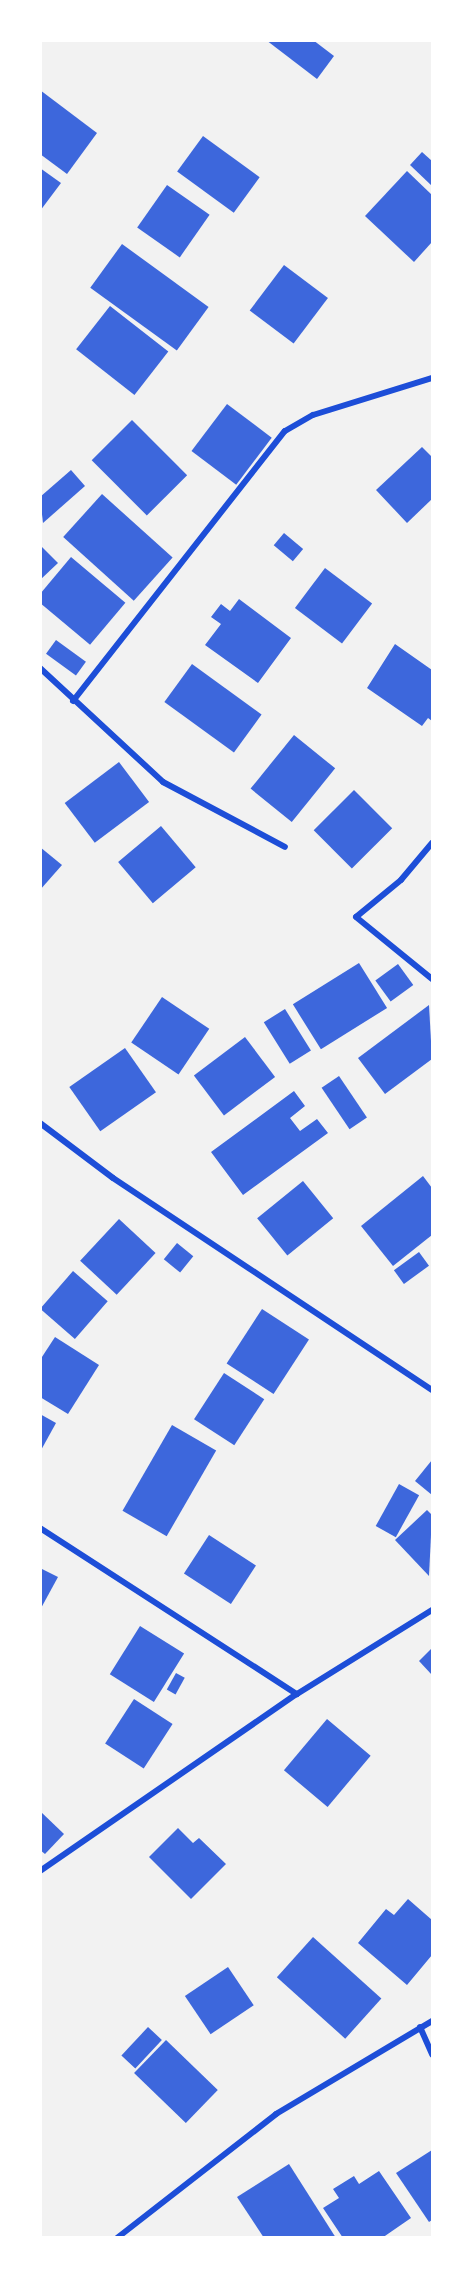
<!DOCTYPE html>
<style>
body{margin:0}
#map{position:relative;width:473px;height:2278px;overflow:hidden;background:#f2f2f2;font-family:Poppins,sans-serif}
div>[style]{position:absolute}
.building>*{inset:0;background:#3d67dc;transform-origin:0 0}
.minor>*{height:6px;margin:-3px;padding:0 3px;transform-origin:3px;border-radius:3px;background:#1d4ed8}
span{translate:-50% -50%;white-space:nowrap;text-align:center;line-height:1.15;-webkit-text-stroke:6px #fff;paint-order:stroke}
.frame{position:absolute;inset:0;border:42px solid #fff;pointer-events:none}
</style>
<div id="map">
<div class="building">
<div style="clip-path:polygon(266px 40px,313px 40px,334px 56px,317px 79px)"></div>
<div style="clip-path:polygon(40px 90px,97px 133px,67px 174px,40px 154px)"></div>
<div style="left:203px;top:136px;width:70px;height:44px;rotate:36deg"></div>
<div style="clip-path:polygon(422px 152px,432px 161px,432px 186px,410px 165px)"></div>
<div style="clip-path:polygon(40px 168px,61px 183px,40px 211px)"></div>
<div style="clip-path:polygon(407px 171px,432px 195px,432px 242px,414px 262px,365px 216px)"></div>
<div style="left:167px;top:185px;width:52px;height:52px;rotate:35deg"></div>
<div style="left:122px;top:244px;width:107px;height:54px;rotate:36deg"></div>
<div style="left:284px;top:265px;width:55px;height:57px;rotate:37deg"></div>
<div style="left:110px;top:306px;width:74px;height:55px;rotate:38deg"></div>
<div style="left:227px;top:404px;width:56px;height:59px;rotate:37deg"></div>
<div style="left:132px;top:420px;width:78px;height:57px;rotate:45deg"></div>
<div style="clip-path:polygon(422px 447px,432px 457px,432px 499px,407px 523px,376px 490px)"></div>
<div style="clip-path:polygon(71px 470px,85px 486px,43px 523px,40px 497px)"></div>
<div style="left:102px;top:494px;width:95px;height:58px;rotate:42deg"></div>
<div style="left:284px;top:533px;width:25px;height:16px;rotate:40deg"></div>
<div style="clip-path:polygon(40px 545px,58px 563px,40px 580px)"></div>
<div style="left:71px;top:557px;width:71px;height:55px;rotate:40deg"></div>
<div style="left:325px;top:568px;width:59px;height:50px;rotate:37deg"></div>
<div style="clip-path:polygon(239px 599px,291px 638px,258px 683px,205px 645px,221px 624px,211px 617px,221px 604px,230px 611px)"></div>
<div style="left:56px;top:640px;width:37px;height:17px;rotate:36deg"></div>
<div style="clip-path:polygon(395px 644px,432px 670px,432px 721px,428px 718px,422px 726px,367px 688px)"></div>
<div style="left:192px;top:664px;width:86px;height:47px;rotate:36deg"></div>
<div style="left:294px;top:735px;width:53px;height:69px;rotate:39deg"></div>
<div style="left:119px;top:762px;width:50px;height:68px;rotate:53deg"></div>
<div style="left:354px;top:790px;width:54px;height:57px;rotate:45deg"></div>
<div style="left:161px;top:826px;width:54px;height:56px;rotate:50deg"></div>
<div style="clip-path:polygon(40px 847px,62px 865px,40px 890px)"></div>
<div style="left:359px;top:963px;width:53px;height:78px;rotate:58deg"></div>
<div style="left:398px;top:964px;width:26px;height:28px;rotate:54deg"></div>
<div style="left:162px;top:997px;width:57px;height:55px;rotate:34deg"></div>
<div style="clip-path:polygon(429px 1005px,432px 1059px,385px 1094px,358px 1058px)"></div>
<div style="left:285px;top:1009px;width:49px;height:25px;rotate:58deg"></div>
<div style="left:245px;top:1037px;width:50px;height:64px;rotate:53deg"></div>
<div style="left:125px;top:1048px;width:54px;height:68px;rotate:55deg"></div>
<div style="left:339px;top:1076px;width:50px;height:21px;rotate:56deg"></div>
<div style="clip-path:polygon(294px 1091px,305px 1106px,290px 1118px,300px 1131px,317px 1119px,328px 1133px,243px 1195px,211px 1152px)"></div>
<div style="clip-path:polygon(423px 1176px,432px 1188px,432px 1235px,393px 1266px,361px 1226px)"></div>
<div style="left:303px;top:1181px;width:48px;height:59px;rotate:51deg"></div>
<div style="left:119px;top:1219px;width:50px;height:57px;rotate:43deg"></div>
<div style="left:177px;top:1243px;width:21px;height:21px;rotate:39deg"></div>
<div style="left:419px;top:1252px;width:17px;height:31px;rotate:54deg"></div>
<div style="left:73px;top:1271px;width:46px;height:50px;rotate:41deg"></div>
<div style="left:262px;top:1309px;width:56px;height:65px;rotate:33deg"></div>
<div style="clip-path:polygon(55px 1337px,99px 1365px,68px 1414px,40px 1397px,40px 1360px)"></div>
<div style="left:224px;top:1373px;width:48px;height:55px;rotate:33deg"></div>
<div style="clip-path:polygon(40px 1414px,56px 1423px,40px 1452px)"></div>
<div style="left:172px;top:1425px;width:51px;height:99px;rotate:30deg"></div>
<div style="clip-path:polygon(432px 1460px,432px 1495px,415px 1481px)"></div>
<div style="left:399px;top:1484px;width:23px;height:48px;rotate:29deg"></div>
<div style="clip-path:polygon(427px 1510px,432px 1515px,429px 1576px,395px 1540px)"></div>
<div style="left:209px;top:1535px;width:56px;height:46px;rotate:33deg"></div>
<div style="clip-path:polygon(40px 1568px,58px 1577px,40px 1610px)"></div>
<div style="left:140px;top:1626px;width:52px;height:57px;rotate:32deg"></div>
<div style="clip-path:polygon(432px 1648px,432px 1675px,419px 1661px)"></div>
<div style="left:176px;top:1673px;width:10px;height:19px;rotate:29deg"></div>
<div style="left:134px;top:1699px;width:46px;height:53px;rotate:33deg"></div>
<div style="left:327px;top:1719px;width:57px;height:67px;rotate:40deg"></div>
<div style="clip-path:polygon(40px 1811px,64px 1834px,45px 1854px,40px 1850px)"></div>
<div style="clip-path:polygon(178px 1828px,193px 1843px,199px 1838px,226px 1864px,191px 1899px,149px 1857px)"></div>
<div style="clip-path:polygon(408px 1899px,432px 1920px,432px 1955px,407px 1985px,358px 1943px,386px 1909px,394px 1915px)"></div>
<div style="left:313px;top:1937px;width:92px;height:54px;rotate:42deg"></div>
<div style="left:228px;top:1967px;width:46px;height:52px;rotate:56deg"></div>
<div style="left:148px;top:2027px;width:19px;height:39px;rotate:43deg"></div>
<div style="left:166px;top:2040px;width:72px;height:46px;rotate:44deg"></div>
<div style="clip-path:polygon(432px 2150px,432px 2220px,429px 2222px,396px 2173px)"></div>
<div style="clip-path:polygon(289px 2164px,336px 2238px,264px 2238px,237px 2197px)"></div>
<div style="clip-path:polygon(379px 2171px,411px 2218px,382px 2238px,343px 2238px,323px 2208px,339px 2198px,333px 2189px,354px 2176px,359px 2184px)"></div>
</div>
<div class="minor">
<div style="left:40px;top:668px;width:168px;rotate:42.8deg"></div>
<div style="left:163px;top:782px;width:138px;rotate:28deg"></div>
<div style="left:73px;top:701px;width:343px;rotate:-51.9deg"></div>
<div style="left:285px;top:431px;width:32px;rotate:-30deg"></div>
<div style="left:313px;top:415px;width:125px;rotate:-17.3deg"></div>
<div style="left:432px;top:843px;width:48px;rotate:130deg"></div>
<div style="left:401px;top:880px;width:58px;rotate:140.6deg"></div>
<div style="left:356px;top:917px;width:98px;rotate:39.2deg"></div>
<div style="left:40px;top:1123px;width:91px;rotate:37deg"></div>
<div style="left:113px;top:1178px;width:383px;rotate:33.6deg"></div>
<div style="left:40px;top:1528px;width:306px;rotate:32.9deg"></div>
<div style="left:40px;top:1871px;width:312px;rotate:-34.6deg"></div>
<div style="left:297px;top:1694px;width:159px;rotate:-31.9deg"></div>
<div style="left:420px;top:2027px;width:30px;rotate:66deg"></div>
<div style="left:117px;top:2238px;width:202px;rotate:-37.9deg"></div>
<div style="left:276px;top:2114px;width:182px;rotate:-30.8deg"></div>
</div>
<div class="frame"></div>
</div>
